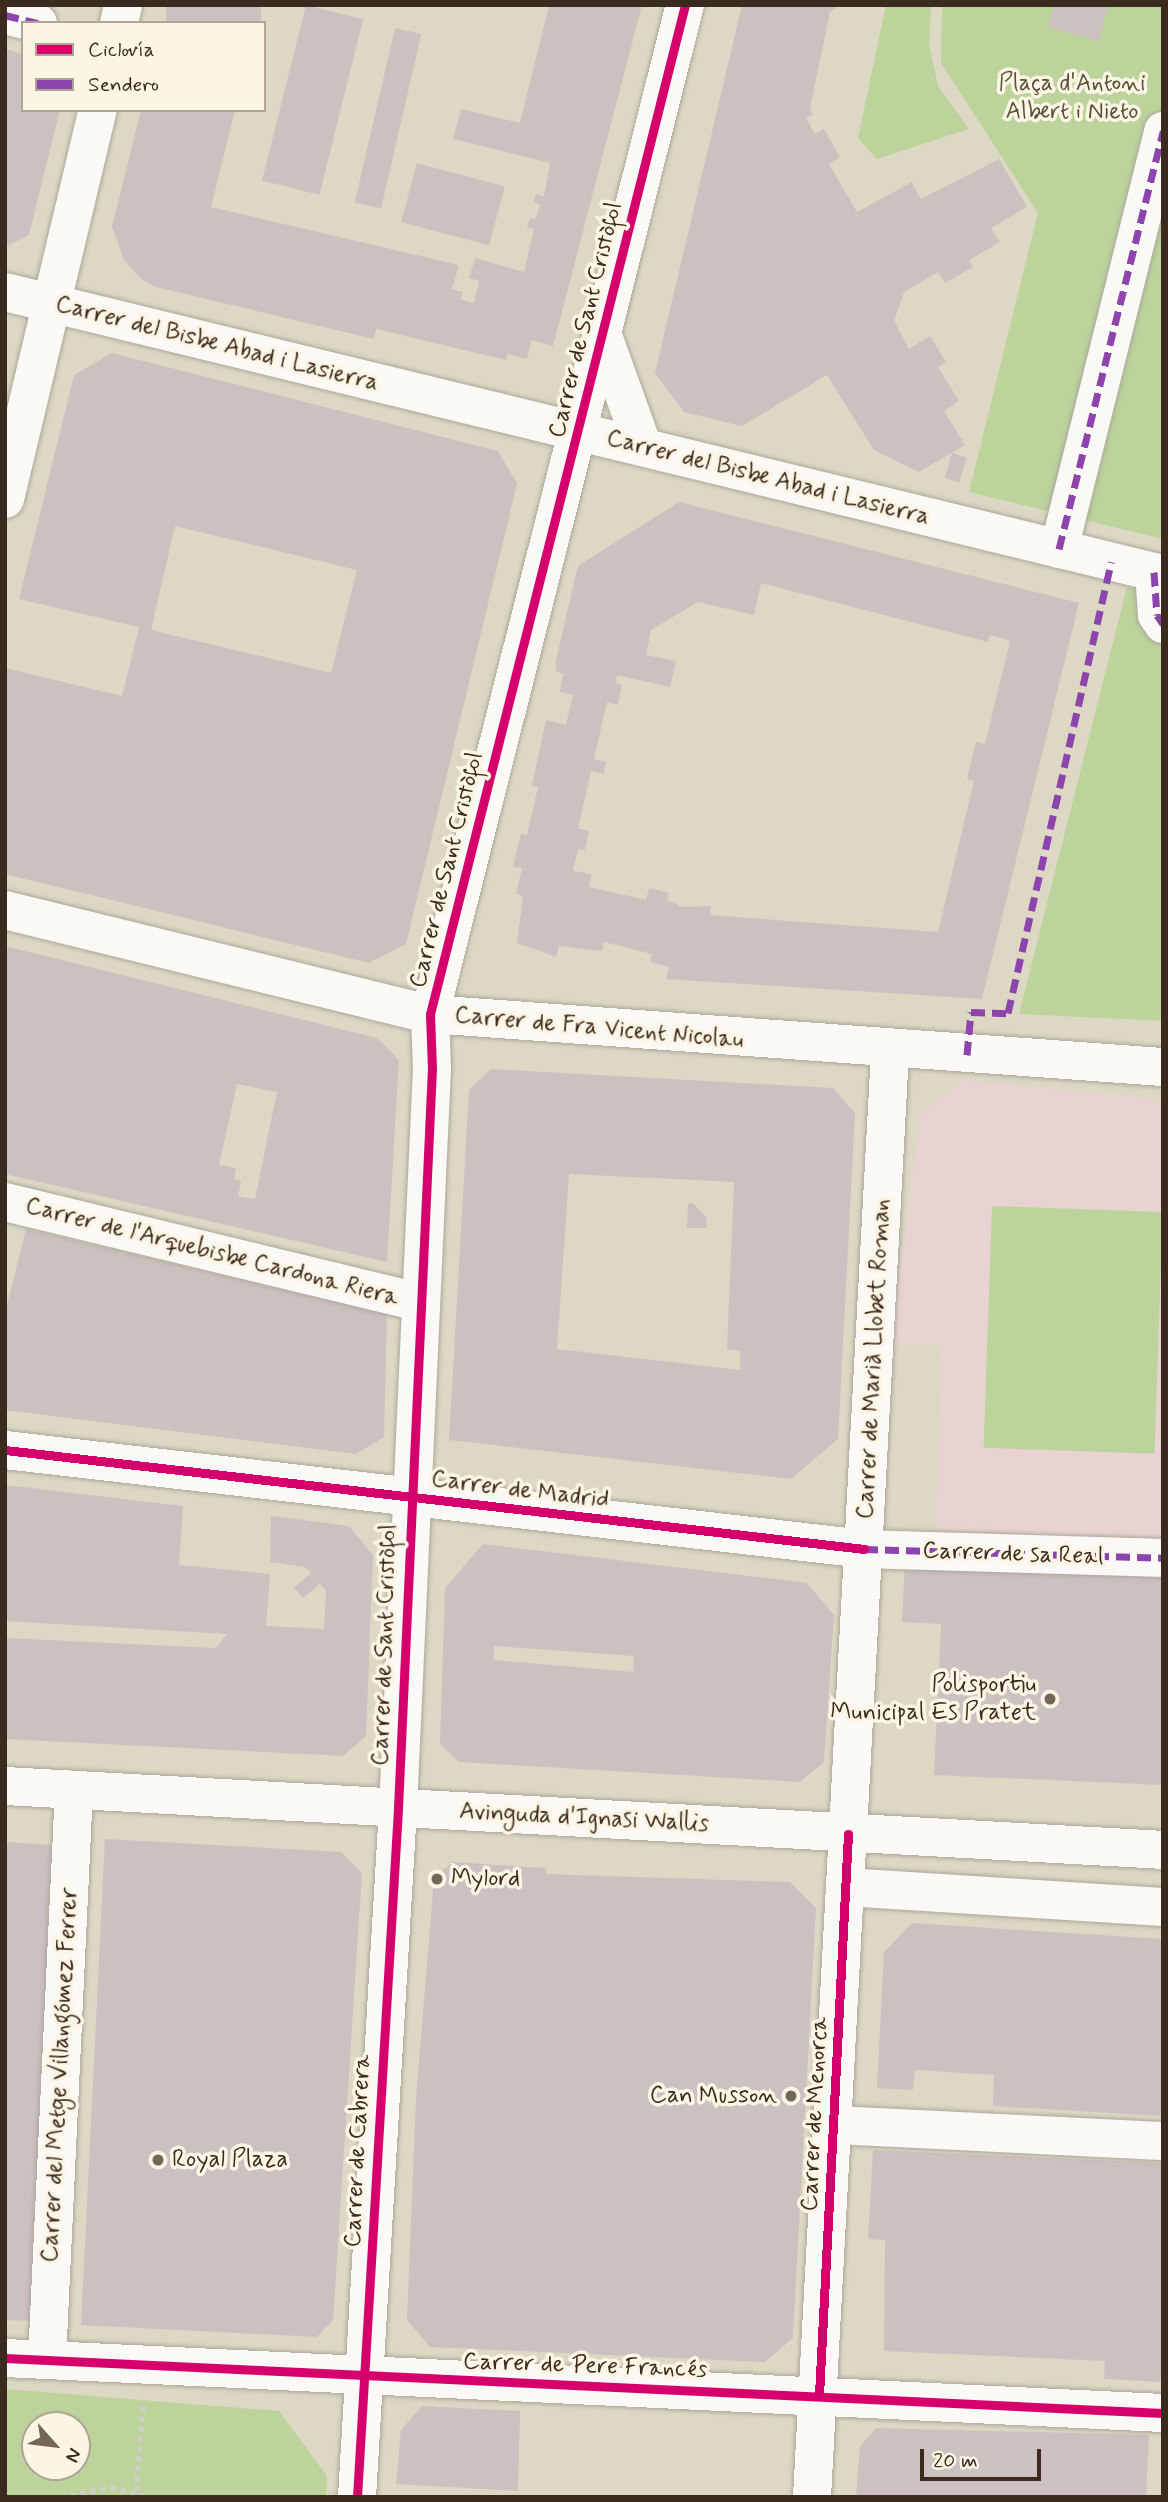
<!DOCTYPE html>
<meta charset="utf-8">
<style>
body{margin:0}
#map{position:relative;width:1168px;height:2502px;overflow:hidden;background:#dcd8c4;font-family:Mynerve,sans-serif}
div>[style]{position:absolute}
.built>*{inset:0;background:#e9d3d2}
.green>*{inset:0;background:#bcd39c;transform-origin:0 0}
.building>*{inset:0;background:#cdc0c0;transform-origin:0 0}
.path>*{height:4.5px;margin-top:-2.25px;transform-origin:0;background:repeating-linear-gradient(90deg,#d0cec8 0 5px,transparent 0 10px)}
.roads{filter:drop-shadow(0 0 2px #aca89a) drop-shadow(0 0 2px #aca89a)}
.minor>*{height:38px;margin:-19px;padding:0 19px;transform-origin:19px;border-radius:19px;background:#faf9f6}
.quiet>*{height:7px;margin-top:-3.5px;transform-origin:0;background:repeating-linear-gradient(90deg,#8e44ad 0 14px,transparent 0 21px)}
.cycleway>*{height:9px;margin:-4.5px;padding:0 4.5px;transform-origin:4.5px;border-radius:4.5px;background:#d6006c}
.dots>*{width:19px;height:19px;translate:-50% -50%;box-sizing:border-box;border:4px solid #fcf5e5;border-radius:50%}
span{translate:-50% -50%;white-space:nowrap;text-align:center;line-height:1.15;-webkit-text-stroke:7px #fcf5e5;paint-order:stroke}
.park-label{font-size:24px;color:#555336}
.street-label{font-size:24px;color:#3b2a1e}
.poi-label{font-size:24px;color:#3b2a1e}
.right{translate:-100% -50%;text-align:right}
.left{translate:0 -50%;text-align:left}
.frame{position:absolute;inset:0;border:7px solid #3b2a1e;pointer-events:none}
.legend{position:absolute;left:21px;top:21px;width:245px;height:91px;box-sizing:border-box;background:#fcf5e5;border:2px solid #afa495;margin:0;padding:9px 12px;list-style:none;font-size:21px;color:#3b2a1e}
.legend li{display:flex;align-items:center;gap:14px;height:35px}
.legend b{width:35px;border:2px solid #afa495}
.north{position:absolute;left:21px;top:2411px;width:70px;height:70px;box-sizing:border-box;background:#fcf5e5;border:2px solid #afa495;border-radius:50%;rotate:118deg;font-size:19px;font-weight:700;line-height:28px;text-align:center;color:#3b2a1e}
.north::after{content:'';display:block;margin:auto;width:24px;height:32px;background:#736758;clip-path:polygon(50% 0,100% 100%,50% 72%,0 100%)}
.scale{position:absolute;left:920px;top:2449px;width:121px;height:32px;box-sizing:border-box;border:4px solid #3b2a1e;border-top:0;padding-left:9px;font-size:21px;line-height:24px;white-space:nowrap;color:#3b2a1e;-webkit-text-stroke:5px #fcf5e5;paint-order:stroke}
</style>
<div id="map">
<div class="built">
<div style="clip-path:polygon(961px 1080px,1163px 1100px,1163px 1543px,936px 1537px,941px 1344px,890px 1345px,921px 1115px)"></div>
</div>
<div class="green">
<div style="clip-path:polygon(886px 5px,931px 5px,929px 44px,938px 86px,969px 129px,877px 159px,858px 138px)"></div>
<div style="clip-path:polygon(942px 5px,1163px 5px,1163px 539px,969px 492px,1038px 213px,941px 63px)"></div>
<div style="clip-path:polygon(1127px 587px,1163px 597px,1163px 1021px,1019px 1014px)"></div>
<div style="left:992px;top:1206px;width:171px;height:242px;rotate:2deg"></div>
<div style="clip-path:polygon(evenodd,5px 2389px,279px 2411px,327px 2476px,326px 2497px,5px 2497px,5px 2389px,35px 2425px,77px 2425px,77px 2467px,35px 2467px,35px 2425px)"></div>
</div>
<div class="building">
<div style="left:166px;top:5px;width:95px;height:18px"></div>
<div style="left:306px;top:5px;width:59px;height:181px;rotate:14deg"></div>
<div style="clip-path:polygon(549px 5px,642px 5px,553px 346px,532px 340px,527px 359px,507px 354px,506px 360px,376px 329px,374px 339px,156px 287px,141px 279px,124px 260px,112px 227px,141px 110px,235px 110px,211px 207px,459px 265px,452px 289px,463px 292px,461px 300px,474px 303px,479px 281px,469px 278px,475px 258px,524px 272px,534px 229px,527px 227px,530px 218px,536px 219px,540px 205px,534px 202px,536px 194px,544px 196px,550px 163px,453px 139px,461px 109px,520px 123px)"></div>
<div style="clip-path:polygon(742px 5px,840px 5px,830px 12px,810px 108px,813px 114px,806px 118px,815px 134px,824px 129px,840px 157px,829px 164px,857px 212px,912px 182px,921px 199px,999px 159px,1027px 207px,991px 228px,1000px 242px,969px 260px,973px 267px,945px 283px,938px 272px,904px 292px,894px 321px,909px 349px,930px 336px,946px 362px,938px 367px,959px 401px,944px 411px,965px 445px,919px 472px,874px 450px,827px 375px,742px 426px,684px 412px,655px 373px)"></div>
<div style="clip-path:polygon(1054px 5px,1108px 5px,1099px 41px,1048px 27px)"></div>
<div style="left:395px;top:28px;width:27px;height:179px;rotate:13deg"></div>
<div style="clip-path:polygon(5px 49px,23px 54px,23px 110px,60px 110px,29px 235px,5px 247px)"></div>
<div style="left:417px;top:163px;width:91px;height:61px;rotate:15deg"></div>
<div style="clip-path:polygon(evenodd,112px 353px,498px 451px,517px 484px,406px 944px,369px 963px,5px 874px,5px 668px,122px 696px,139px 627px,19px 599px,74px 375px,112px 353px,175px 526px,357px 570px,331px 673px,151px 630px,175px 526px)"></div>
<div style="left:952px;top:453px;width:15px;height:26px;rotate:16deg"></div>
<div style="clip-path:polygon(evenodd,679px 502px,1079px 603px,982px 999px,666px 979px,669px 967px,650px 962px,652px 954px,604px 942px,602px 951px,559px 946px,556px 957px,517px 943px,523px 896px,516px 894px,522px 868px,513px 867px,521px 834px,527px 835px,538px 787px,532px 786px,546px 720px,566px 725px,573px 695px,560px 692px,563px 674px,556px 671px,556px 660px,578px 566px,679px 502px,761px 583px,988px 642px,990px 635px,1010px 641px,985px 744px,976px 742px,967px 779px,974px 781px,938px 932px,710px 915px,711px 906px,683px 907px,667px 900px,669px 893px,649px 888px,646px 900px,589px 887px,592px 874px,573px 871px,578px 849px,585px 850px,589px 831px,578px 828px,591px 771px,604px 774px,606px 762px,594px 759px,607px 702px,618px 705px,622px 685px,616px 683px,617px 675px,670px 687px,676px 661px,646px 655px,651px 630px,698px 602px,754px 615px,761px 583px)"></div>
<div style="clip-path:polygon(evenodd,5px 946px,377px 1038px,399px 1060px,387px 1262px,5px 1174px,5px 946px,237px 1084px,277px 1092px,255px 1199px,238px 1196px,241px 1181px,234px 1179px,236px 1168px,219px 1165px,237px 1084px)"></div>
<div style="clip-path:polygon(evenodd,491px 1069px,833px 1088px,855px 1113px,838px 1439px,791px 1479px,449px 1440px,469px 1090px,491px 1069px,569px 1174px,734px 1182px,727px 1349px,740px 1351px,740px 1370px,557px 1349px,569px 1174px)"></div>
<div style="clip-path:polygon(693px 1203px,706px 1217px,707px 1228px,687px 1228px,688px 1204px)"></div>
<div style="clip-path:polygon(26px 1229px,387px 1314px,384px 1437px,356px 1454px,5px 1410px,5px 1313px)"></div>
<div style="clip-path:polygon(5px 1485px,183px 1506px,179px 1565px,270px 1574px,266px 1626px,324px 1629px,326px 1591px,320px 1584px,303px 1598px,294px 1588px,311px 1573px,305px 1567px,270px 1562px,271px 1516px,349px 1526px,373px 1555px,366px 1736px,343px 1756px,5px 1739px,5px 1638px,216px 1648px,227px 1634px,5px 1621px)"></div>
<div style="clip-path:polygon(evenodd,483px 1544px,807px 1583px,834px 1615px,824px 1762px,800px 1782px,459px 1762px,440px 1744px,445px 1588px,483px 1544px,494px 1646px,634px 1656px,633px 1672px,494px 1660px,494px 1646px)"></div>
<div style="clip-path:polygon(905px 1560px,1163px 1572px,1163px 1785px,934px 1775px,941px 1624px,902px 1622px)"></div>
<div style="clip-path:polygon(105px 1839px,341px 1852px,362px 1873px,333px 2320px,317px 2337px,81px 2325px)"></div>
<div style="clip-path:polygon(5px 1842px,56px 1845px,32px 2321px,5px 2320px)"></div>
<div style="clip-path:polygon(452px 1862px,546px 1868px,546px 1874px,790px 1882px,816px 1908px,793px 2338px,765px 2362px,430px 2347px,407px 2320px,416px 2098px,434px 1879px)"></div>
<div style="clip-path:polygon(912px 1923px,1163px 1939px,1163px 2116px,993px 2106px,994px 2075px,915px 2070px,913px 2090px,877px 2088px,884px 1952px)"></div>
<div style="clip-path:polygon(873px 2150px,1163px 2163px,1163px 2382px,1104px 2379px,1105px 2361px,884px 2351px,885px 2240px,868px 2239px)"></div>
<div style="clip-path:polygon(422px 2406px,520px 2411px,518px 2491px,396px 2484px,401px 2430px)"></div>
<div style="clip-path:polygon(876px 2428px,1149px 2435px,1146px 2497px,856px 2497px,860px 2446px)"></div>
</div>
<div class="path">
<div style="left:136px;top:2491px;width:86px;rotate:-85.3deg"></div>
<div style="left:61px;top:2497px;width:51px;rotate:-11.3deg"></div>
<div style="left:111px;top:2487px;width:42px;rotate:13.7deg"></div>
</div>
<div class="roads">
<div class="minor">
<div style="left:5px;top:15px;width:34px;rotate:14deg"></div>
<div style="left:119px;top:23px;width:18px;rotate:-77deg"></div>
<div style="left:5px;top:292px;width:1192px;rotate:13.69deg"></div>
<div style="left:603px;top:336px;width:118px;rotate:70.2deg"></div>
<div style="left:5px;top:499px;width:400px;rotate:-76.6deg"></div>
<div style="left:1059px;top:549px;width:431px;rotate:-76deg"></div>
<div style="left:1154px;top:572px;width:43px;rotate:86deg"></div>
<div style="left:1157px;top:615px;width:11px;rotate:56deg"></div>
<div style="left:5px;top:910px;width:438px;rotate:13.8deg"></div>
<div style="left:430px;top:1014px;width:735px;rotate:4.14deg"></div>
<div style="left:5px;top:1202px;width:426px;rotate:13.6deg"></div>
<div style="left:5px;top:1450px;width:865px;rotate:6.57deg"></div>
<div style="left:864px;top:1549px;width:299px;rotate:1.7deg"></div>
<div style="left:5px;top:1786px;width:1160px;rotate:3.16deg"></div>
<div style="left:845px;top:1887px;width:319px;rotate:3.6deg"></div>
<div style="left:835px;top:2125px;width:328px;rotate:2.8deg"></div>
<div style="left:5px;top:2358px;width:1159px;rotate:2.72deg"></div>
<div style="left:47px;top:2360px;width:571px;rotate:-87.29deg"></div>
<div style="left:357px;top:2497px;width:690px;rotate:-86.59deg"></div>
<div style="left:398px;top:1808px;width:740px;rotate:-87.37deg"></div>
<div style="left:432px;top:1069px;width:55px;rotate:-92.1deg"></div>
<div style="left:430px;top:1014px;width:1041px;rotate:-75.82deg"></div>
<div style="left:812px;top:2497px;width:1449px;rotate:-86.91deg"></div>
</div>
</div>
<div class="quiet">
<div style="left:5px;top:15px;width:34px;rotate:14deg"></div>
<div style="left:1059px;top:549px;width:431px;rotate:-76deg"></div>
<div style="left:1154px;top:572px;width:43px;rotate:86deg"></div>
<div style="left:1157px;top:615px;width:11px;rotate:56deg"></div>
<div style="left:967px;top:1055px;width:43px;rotate:-84.7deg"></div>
<div style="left:971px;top:1012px;width:37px;rotate:2deg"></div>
<div style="left:1008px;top:1013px;width:463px;rotate:-77.1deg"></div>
<div style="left:864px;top:1549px;width:299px;rotate:1.7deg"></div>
</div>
<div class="cycleway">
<div style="left:5px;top:1450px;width:865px;rotate:6.57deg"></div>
<div style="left:5px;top:2358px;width:1159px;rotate:2.72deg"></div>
<div style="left:819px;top:2395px;width:562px;rotate:-87.04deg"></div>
<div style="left:357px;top:2497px;width:690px;rotate:-86.59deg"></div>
<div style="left:398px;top:1808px;width:740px;rotate:-87.37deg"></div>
<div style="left:432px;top:1069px;width:55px;rotate:-92.1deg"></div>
<div style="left:430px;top:1014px;width:1041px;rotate:-75.82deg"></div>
</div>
<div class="dots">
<div style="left:1050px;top:1699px;background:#736758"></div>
<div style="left:437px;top:1879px;background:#736758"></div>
<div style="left:791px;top:2096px;background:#736758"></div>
<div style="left:158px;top:2160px;background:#736758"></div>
</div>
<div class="park-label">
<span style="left:1072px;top:98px">Plaça d'Antoni<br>Albert i Nieto</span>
</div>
<div class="street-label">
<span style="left:586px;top:320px;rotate:-76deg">Carrer de Sant Cristòfol</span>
<span style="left:217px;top:344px;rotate:14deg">Carrer del Bisbe Abad i Lasierra</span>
<span style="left:768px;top:478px;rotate:14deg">Carrer del Bisbe Abad i Lasierra</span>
<span style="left:447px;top:870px;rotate:-76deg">Carrer de Sant Cristòfol</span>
<span style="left:599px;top:1028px;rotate:5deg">Carrer de Fra Vicent Nicolau</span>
<span style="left:212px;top:1252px;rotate:14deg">Carrer de l'Arquebisbe Cardona Riera</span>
<span style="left:874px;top:1359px;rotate:-87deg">Carrer de Marià Llobet Roman</span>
<span style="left:520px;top:1490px;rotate:7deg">Carrer de Madrid</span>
<span style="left:1013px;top:1554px;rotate:2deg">Carrer de sa Real</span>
<span style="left:385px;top:1645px;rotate:-88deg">Carrer de Sant Cristòfol</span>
<span style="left:584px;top:1818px;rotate:3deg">Avinguda d'Ignasi Wallis</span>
<span style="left:60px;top:2075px;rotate:-87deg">Carrer del Metge Villangómez Ferrer</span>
<span style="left:815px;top:2114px;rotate:-87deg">Carrer de Menorca</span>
<span style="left:358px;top:2151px;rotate:-87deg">Carrer de Cabrera</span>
<span style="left:585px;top:2366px;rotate:2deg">Carrer de Pere Francés</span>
</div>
<div class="poi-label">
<span class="right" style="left:1036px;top:1699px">Polisportiu<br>Municipal Es Pratet</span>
<span class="left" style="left:451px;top:1879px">Mylord</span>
<span class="right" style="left:777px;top:2096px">Can Musson</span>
<span class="left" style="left:172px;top:2160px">Royal Plaza</span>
</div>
<div class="frame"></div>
<ul class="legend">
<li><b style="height:9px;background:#d6006c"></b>Ciclovía</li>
<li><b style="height:9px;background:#8e44ad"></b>Sendero</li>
</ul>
<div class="north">N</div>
<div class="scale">20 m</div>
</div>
